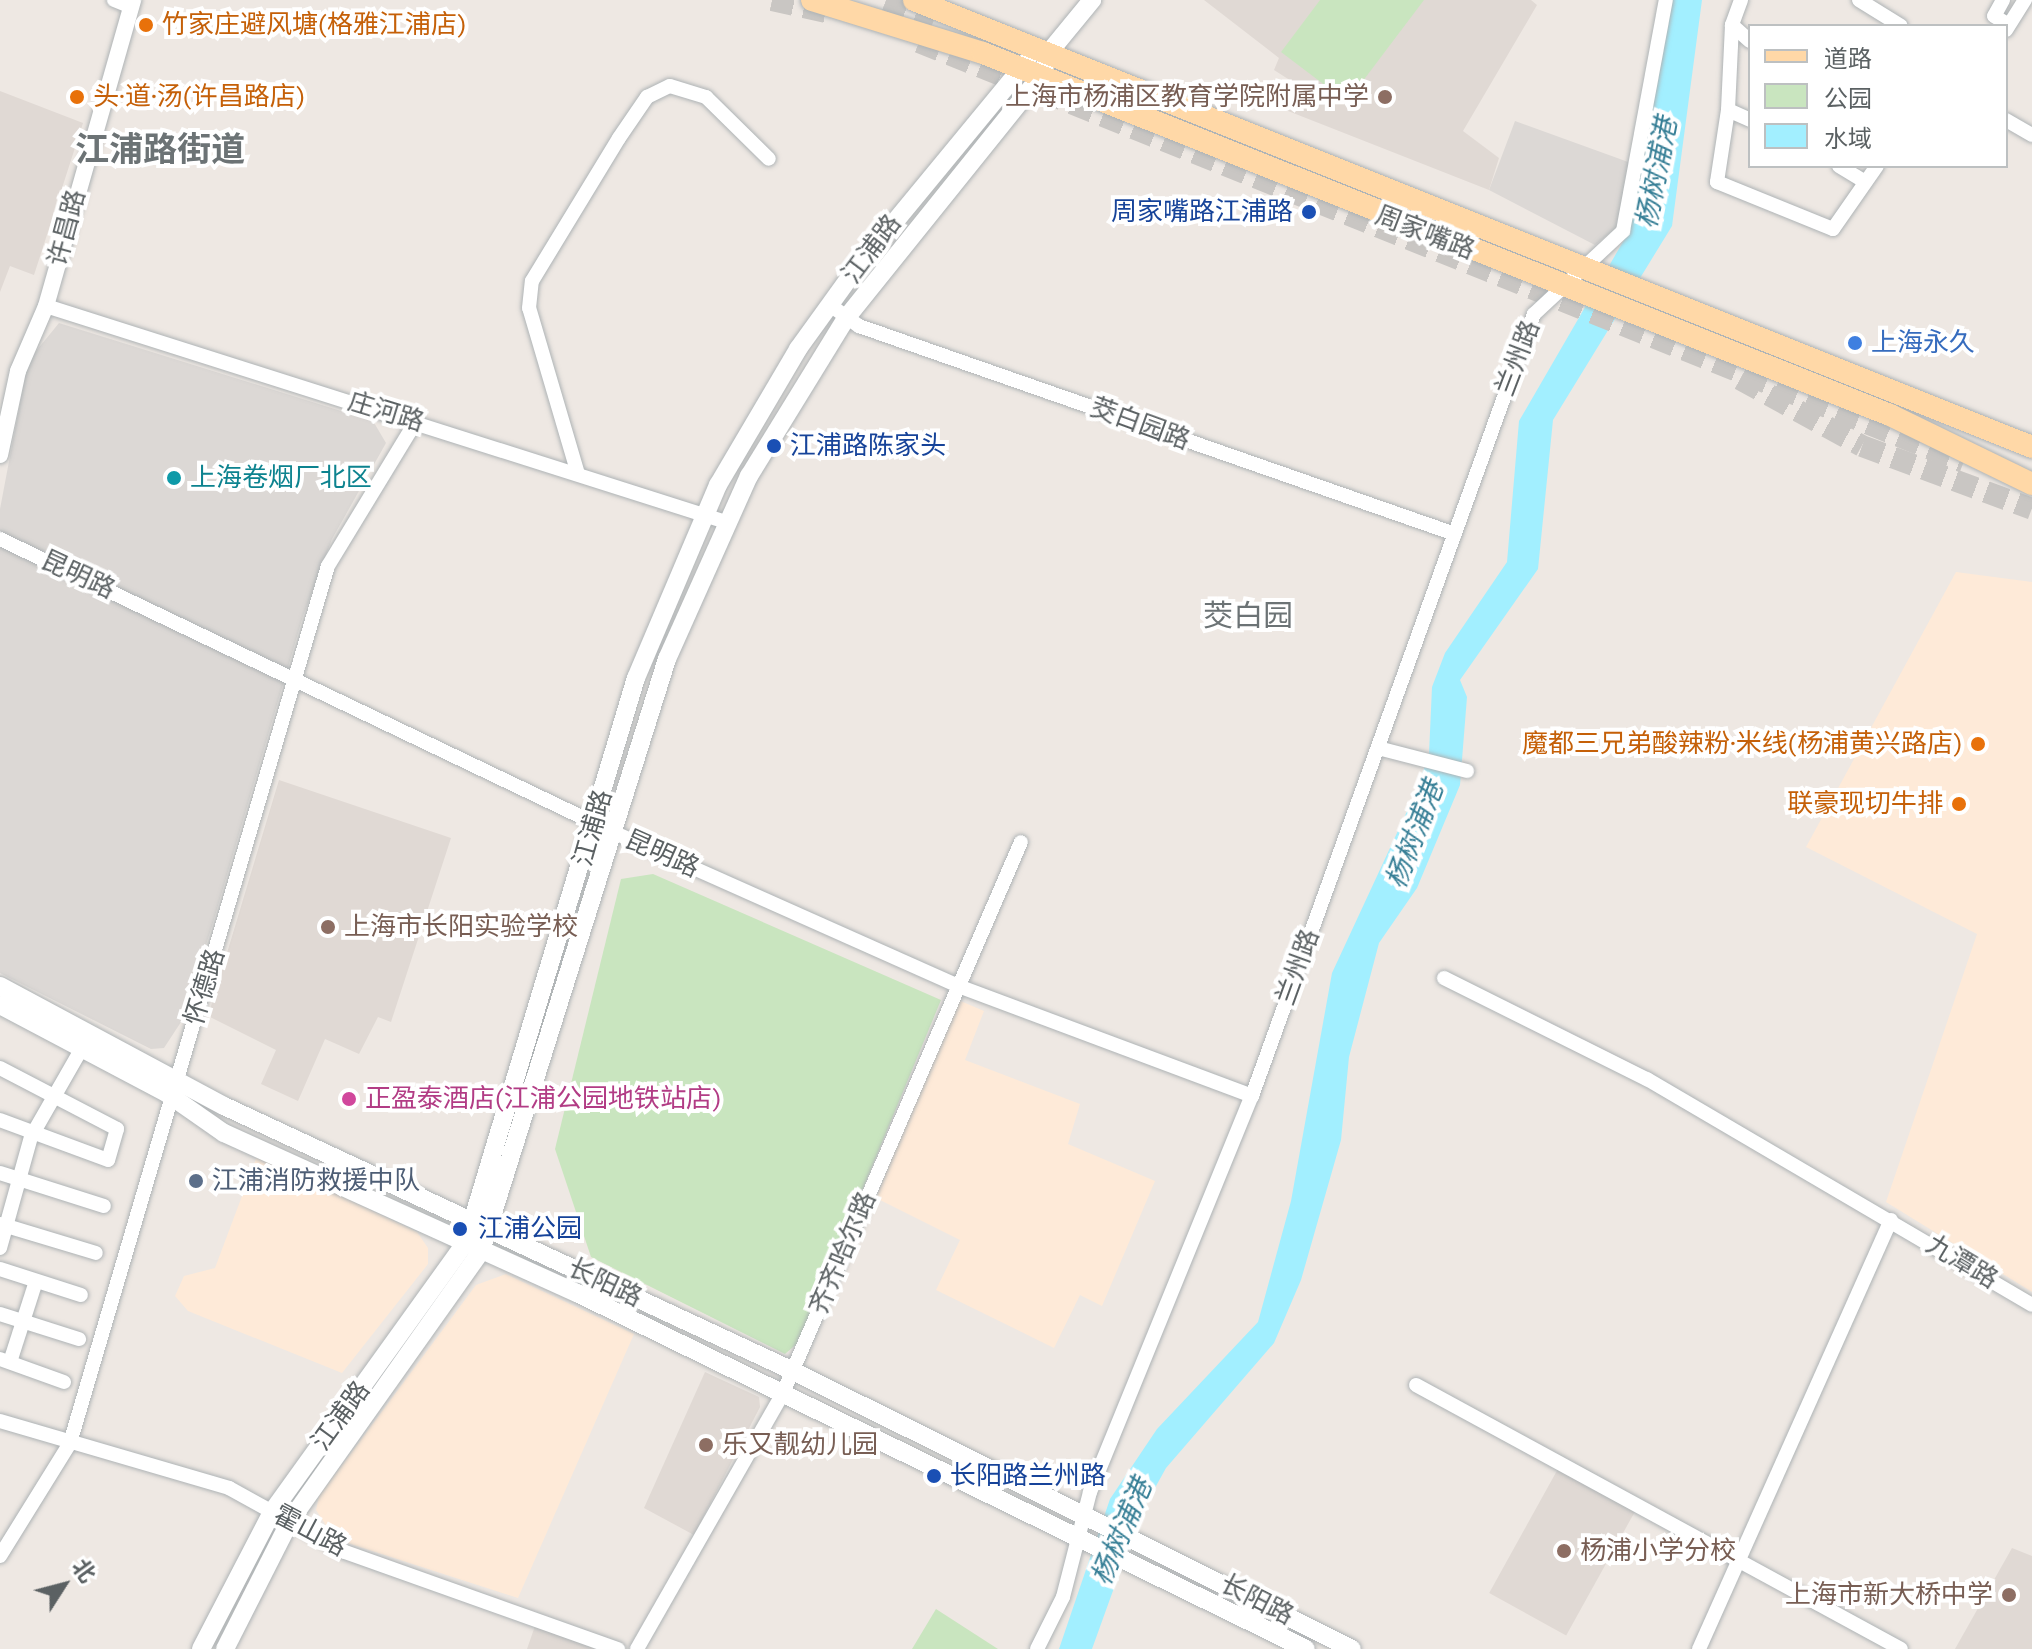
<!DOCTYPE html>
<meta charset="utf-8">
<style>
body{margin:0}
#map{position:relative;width:2032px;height:1649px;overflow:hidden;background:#eee8e3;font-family:"Work Sans","Noto Sans SC",sans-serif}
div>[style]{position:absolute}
.commercial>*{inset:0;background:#feead8}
.industrial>*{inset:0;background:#dcd8d5}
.education>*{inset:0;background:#e0d9d4;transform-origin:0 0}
.green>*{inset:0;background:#c9e5bf}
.water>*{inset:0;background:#a2efff}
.trunk-tunnel>*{height:22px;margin-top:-11px;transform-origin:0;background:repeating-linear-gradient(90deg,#c9c6c3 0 22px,transparent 0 33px)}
.roads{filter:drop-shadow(0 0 2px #aeb3b5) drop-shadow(0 0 2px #aeb3b5)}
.minor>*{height:14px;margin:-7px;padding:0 7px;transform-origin:7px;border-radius:7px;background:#fff}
.tertiary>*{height:16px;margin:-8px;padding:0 8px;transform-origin:8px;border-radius:8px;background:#fff}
.secondary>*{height:18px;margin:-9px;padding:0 9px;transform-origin:9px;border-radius:9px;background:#fff}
.primary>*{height:22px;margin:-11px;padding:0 11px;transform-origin:11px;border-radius:11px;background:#ffd8a7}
.dots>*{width:22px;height:22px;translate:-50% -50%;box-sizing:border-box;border:4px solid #fff;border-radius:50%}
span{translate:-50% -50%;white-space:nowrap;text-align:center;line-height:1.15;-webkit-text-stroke:8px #fff;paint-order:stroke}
.food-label{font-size:26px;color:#c56008}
.left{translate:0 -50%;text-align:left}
.right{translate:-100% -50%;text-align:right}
.education-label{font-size:26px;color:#785e54}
.transit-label{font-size:26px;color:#164399}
.street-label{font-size:26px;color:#5b6163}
.shop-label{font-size:26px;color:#366cbe}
.culture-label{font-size:26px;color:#0d838f}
.hotel-label{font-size:26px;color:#b23c85}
.service-label{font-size:26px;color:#4e5e75}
.water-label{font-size:28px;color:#377f96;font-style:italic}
.quarter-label{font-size:30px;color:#6c7375}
.district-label{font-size:34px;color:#6c7375;font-weight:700}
.legend{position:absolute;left:1748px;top:24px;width:260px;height:144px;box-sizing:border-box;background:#fff;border:2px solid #bdc0c1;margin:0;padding:10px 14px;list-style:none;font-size:24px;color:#5b6163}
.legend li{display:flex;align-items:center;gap:16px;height:40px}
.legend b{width:40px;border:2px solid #bdc0c1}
.north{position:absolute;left:24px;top:1545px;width:80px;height:80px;-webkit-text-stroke:6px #fff;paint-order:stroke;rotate:54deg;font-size:22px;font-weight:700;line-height:32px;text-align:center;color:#5b6163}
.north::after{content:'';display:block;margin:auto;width:28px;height:36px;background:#5b6163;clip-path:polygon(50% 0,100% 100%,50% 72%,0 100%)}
</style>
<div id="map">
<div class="commercial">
<div style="clip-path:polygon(1956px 572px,2032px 582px,2032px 1292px,1886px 1202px,1977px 934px,1806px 847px)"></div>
<div style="clip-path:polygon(956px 999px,984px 1011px,965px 1060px,1080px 1104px,1068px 1144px,1155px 1181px,1102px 1306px,1080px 1295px,1054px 1348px,936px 1290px,960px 1240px,876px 1198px)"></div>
<div style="clip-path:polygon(257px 1156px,417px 1232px,428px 1248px,428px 1264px,342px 1373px,188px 1311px,175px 1296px,184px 1276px,215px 1268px)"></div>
<div style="clip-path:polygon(506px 1274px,634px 1334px,518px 1598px,335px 1539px,316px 1510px,319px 1496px,476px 1285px)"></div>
</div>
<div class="industrial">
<div style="clip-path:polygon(1515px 121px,1631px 163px,1622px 223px,1595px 245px,1489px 190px)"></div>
<div style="clip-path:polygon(59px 323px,373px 421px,386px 443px,332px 539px,303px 616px,212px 926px,181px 1022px,164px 1048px,151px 1049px,0 973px,0 509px,28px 361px)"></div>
</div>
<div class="education">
<div style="clip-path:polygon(1204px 0,1531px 0,1537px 5px,1463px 131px,1499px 158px,1489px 190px,1283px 109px,1296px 84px,1274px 70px,1279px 58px)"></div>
<div style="clip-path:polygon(0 91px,83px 123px,34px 275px,10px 266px,0 292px)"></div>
<div style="clip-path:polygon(279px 780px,451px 838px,391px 1022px,378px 1017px,359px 1054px,325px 1039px,298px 1101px,261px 1084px,276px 1050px,208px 1016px)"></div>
<div style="clip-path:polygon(705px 1372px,759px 1397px,760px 1407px,694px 1535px,644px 1508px)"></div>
<div style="left:1559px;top:1467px;width:88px;height:144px;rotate:29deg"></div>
<div style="clip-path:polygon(2012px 1548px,2032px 1556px,2032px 1649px,1955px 1649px)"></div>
<div style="clip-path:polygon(535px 1626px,596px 1649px,527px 1649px)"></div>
</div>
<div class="green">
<div style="clip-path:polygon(1320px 0,1424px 0,1347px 102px,1281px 52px)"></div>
<div style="clip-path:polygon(653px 874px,941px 1000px,800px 1341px,785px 1354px,591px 1257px,555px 1149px,621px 879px)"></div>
<div style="clip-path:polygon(936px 1609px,998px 1649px,912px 1649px)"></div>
</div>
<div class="water">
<div style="clip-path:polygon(1669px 0,1702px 0,1672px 226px,1553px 420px,1538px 569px,1460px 680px,1467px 697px,1460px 785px,1417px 888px,1379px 943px,1349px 1057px,1341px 1140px,1301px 1280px,1274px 1343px,1166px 1468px,1141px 1513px,1092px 1649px,1059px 1649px,1110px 1499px,1157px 1429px,1258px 1322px,1291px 1201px,1332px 973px,1416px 792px,1429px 754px,1432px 687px,1445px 653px,1507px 562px,1519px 421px,1624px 240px)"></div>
</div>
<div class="trunk-tunnel">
<div style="left:772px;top:0;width:59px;rotate:12.6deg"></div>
<div style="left:886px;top:0;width:52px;rotate:21.6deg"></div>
<div style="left:919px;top:42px;width:1126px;rotate:21.9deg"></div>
<div style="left:1740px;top:379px;width:139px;rotate:28.8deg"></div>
<div style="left:1862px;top:446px;width:181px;rotate:20.3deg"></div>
</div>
<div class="roads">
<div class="minor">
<div style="left:114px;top:0;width:18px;rotate:22deg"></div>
<div style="left:1741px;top:0;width:27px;rotate:110deg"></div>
<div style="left:1732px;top:25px;width:24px;rotate:42deg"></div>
<div style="left:1859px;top:0;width:49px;rotate:31.8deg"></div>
<div style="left:2003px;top:0;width:18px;rotate:119deg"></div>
<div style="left:1994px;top:16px;width:17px;rotate:31deg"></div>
<div style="left:1732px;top:25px;width:85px;rotate:92.7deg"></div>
<div style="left:1728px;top:110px;width:24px;rotate:24deg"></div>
<div style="left:2006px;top:30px;width:36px;rotate:-58deg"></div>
<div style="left:1728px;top:110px;width:73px;rotate:98.7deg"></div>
<div style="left:1717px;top:182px;width:125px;rotate:22.1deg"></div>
<div style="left:1833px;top:229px;width:77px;rotate:-55.1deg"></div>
<div style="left:2006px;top:120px;width:30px;rotate:30deg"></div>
<div style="left:1839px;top:166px;width:27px;rotate:31deg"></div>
<div style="left:830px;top:305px;width:36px;rotate:36deg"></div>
<div style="left:859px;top:326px;width:631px;rotate:19.24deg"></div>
<div style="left:46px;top:306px;width:713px;rotate:17.62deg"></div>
<div style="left:578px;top:474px;width:173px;rotate:-106.4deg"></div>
<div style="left:529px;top:308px;width:27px;rotate:-84deg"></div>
<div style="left:532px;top:281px;width:167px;rotate:-58.7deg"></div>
<div style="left:619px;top:138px;width:50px;rotate:-55.7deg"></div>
<div style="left:647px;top:97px;width:25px;rotate:-26deg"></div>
<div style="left:670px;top:86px;width:38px;rotate:17deg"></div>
<div style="left:706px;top:97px;width:88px;rotate:44.5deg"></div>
<div style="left:0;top:539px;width:682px;rotate:25.55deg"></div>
<div style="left:615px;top:833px;width:376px;rotate:24deg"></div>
<div style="left:958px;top:986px;width:314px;rotate:20.5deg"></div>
<div style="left:1378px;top:748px;width:92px;rotate:14.5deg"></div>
<div style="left:1444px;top:978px;width:227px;rotate:26.5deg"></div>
<div style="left:1647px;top:1079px;width:446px;rotate:30.4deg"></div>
<div style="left:0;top:1068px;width:132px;rotate:27.5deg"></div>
<div style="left:117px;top:1129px;width:32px;rotate:106deg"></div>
<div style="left:108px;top:1160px;width:115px;rotate:-159.7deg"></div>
<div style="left:0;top:1173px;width:109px;rotate:17.6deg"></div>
<div style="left:0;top:1224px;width:100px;rotate:16.8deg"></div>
<div style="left:0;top:1248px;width:115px;rotate:-74.4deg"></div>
<div style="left:31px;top:1137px;width:103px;rotate:-60.2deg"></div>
<div style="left:0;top:1269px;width:85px;rotate:17.8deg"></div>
<div style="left:0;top:1314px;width:83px;rotate:17.6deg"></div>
<div style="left:0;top:1359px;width:68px;rotate:19.8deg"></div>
<div style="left:10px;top:1362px;width:85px;rotate:-72.2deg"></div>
<div style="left:1416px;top:1385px;width:552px;rotate:28.56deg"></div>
<div style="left:0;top:1421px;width:239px;rotate:16.3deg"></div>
<div style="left:229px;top:1488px;width:132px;rotate:28.9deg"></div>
<div style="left:345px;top:1552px;width:290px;rotate:19.6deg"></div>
<div style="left:0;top:1556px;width:133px;rotate:-58.2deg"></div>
<div style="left:70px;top:1443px;width:914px;rotate:-73.61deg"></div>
<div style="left:328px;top:566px;width:170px;rotate:-58.7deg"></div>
<div style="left:637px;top:1649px;width:295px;rotate:-60.3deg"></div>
<div style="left:783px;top:1393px;width:600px;rotate:-66.64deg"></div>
<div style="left:1037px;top:1649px;width:58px;rotate:-63.4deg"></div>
<div style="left:1063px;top:1597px;width:108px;rotate:-75.6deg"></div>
<div style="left:1090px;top:1492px;width:428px;rotate:-67.8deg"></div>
<div style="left:1252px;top:1096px;width:831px;rotate:-70.17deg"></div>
<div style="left:1534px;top:314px;width:122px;rotate:-43deg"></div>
<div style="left:1623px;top:231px;width:235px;rotate:-79.5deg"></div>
<div style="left:1699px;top:1649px;width:470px;rotate:-65.9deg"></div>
</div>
<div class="tertiary">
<div style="left:0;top:455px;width:86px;rotate:-77.9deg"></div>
<div style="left:18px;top:371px;width:71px;rotate:-66.7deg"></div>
<div style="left:46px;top:306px;width:318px;rotate:-74.1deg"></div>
</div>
<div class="secondary">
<div style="left:0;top:986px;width:254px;rotate:28.2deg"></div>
<div style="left:224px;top:1106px;width:628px;rotate:24.97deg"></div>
<div style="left:793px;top:1371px;width:624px;rotate:26.44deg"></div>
<div style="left:0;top:1005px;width:190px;rotate:27.9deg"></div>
<div style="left:168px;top:1094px;width:68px;rotate:34.9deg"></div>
<div style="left:224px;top:1133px;width:388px;rotate:24.4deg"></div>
<div style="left:577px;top:1293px;width:811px;rotate:26.03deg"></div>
<div style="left:201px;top:1649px;width:154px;rotate:-62.6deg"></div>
<div style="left:272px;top:1512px;width:332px;rotate:-54.3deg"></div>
<div style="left:466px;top:1242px;width:589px;rotate:-73.23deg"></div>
<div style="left:636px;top:678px;width:210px;rotate:-67deg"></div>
<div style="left:718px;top:485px;width:158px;rotate:-59.5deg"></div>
<div style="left:798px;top:349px;width:97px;rotate:-54.2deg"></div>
<div style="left:855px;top:270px;width:271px;rotate:-50.5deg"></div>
<div style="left:225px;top:1649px;width:144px;rotate:-63.1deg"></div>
<div style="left:290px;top:1521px;width:331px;rotate:-54.7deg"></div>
<div style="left:481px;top:1251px;width:621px;rotate:-72.56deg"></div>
<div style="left:667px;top:659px;width:201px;rotate:-65.9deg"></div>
<div style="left:749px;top:476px;width:187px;rotate:-58.4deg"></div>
<div style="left:847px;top:317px;width:309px;rotate:-51.2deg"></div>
<div style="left:1041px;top:76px;width:28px;rotate:-69deg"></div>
<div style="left:1051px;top:50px;width:65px;rotate:-50.6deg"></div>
</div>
<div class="primary">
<div style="left:812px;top:0;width:179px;rotate:17.2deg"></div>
<div style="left:983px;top:53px;width:977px;rotate:21.76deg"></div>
<div style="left:1890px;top:415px;width:158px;rotate:25.9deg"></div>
<div style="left:914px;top:0;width:1204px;rotate:21.79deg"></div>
</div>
</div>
<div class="dots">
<div style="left:146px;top:25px;background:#e8710a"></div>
<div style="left:77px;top:97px;background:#e8710a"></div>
<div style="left:1385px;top:97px;background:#8d6e63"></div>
<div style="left:1309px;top:212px;background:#1a4fb4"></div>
<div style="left:1855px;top:343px;background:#3f7fe0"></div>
<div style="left:774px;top:446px;background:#1a4fb4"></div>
<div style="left:174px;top:478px;background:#0f9aa8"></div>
<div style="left:1978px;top:744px;background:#e8710a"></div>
<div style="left:1959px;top:804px;background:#e8710a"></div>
<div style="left:328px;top:927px;background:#8d6e63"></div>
<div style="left:349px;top:1099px;background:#d1479c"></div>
<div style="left:196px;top:1181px;background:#5c6f8a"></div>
<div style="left:460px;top:1229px;background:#1a4fb4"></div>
<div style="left:706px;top:1445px;background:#8d6e63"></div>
<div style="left:934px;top:1476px;background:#1a4fb4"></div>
<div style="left:1564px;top:1551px;background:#8d6e63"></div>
<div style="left:2009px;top:1595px;background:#8d6e63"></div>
</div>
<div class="food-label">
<span class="left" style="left:162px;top:25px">竹家庄避风塘(格雅江浦店)</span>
<span class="left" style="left:93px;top:97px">头·道·汤(许昌路店)</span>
<span class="right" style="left:1962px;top:744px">魔都三兄弟酸辣粉·米线(杨浦黄兴路店)</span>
<span class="right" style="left:1943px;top:804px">联豪现切牛排</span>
</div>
<div class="education-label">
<span class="right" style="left:1369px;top:97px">上海市杨浦区教育学院附属中学</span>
<span class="left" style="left:344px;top:927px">上海市长阳实验学校</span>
<span class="left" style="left:722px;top:1445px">乐又靓幼儿园</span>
<span class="left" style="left:1580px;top:1551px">杨浦小学分校</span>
<span class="right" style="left:1993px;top:1595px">上海市新大桥中学</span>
</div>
<div class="transit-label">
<span class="right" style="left:1293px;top:212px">周家嘴路江浦路</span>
<span class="left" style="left:790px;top:446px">江浦路陈家头</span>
<span class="left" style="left:478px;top:1229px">江浦公园</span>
<span class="left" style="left:950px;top:1476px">长阳路兰州路</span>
</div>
<div class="street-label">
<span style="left:67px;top:228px;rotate:-75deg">许昌路</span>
<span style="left:1425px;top:233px;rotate:21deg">周家嘴路</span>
<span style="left:872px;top:249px;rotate:-53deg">江浦路</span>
<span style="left:1518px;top:358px;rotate:-69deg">兰州路</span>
<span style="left:386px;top:412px;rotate:17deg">庄河路</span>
<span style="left:1140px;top:424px;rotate:20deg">茭白园路</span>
<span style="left:78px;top:575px;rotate:25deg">昆明路</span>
<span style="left:593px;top:828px;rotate:-74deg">江浦路</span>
<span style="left:662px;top:854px;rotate:24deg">昆明路</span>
<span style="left:1298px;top:967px;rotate:-70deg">兰州路</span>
<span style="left:205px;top:987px;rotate:-73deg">怀德路</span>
<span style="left:843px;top:1253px;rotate:-67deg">齐齐哈尔路</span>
<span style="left:1962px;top:1262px;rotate:31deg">九潭路</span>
<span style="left:605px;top:1283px;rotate:25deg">长阳路</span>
<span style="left:341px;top:1416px;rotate:-54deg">江浦路</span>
<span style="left:310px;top:1531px;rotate:28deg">霍山路</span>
<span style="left:1257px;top:1600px;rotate:27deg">长阳路</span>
</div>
<div class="shop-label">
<span class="left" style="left:1871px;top:343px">上海永久</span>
</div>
<div class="culture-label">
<span class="left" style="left:190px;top:478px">上海卷烟厂北区</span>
</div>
<div class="hotel-label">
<span class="left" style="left:365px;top:1099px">正盈泰酒店(江浦公园地铁站店)</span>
</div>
<div class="service-label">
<span class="left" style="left:212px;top:1181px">江浦消防救援中队</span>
</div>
<div class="water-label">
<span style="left:1657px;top:173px;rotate:-79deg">杨树浦港</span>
<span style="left:1415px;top:835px;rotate:-69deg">杨树浦港</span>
<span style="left:1122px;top:1532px;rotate:-67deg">杨树浦港</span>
</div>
<div class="quarter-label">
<span style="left:1248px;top:616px">茭白园</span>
</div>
<div class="district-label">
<span style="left:160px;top:150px">江浦路街道</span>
</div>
<ul class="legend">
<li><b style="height:10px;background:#ffd8a7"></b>道路</li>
<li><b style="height:22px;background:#c9e5bf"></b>公园</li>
<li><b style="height:22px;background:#a2efff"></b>水域</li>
</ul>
<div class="north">北</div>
</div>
